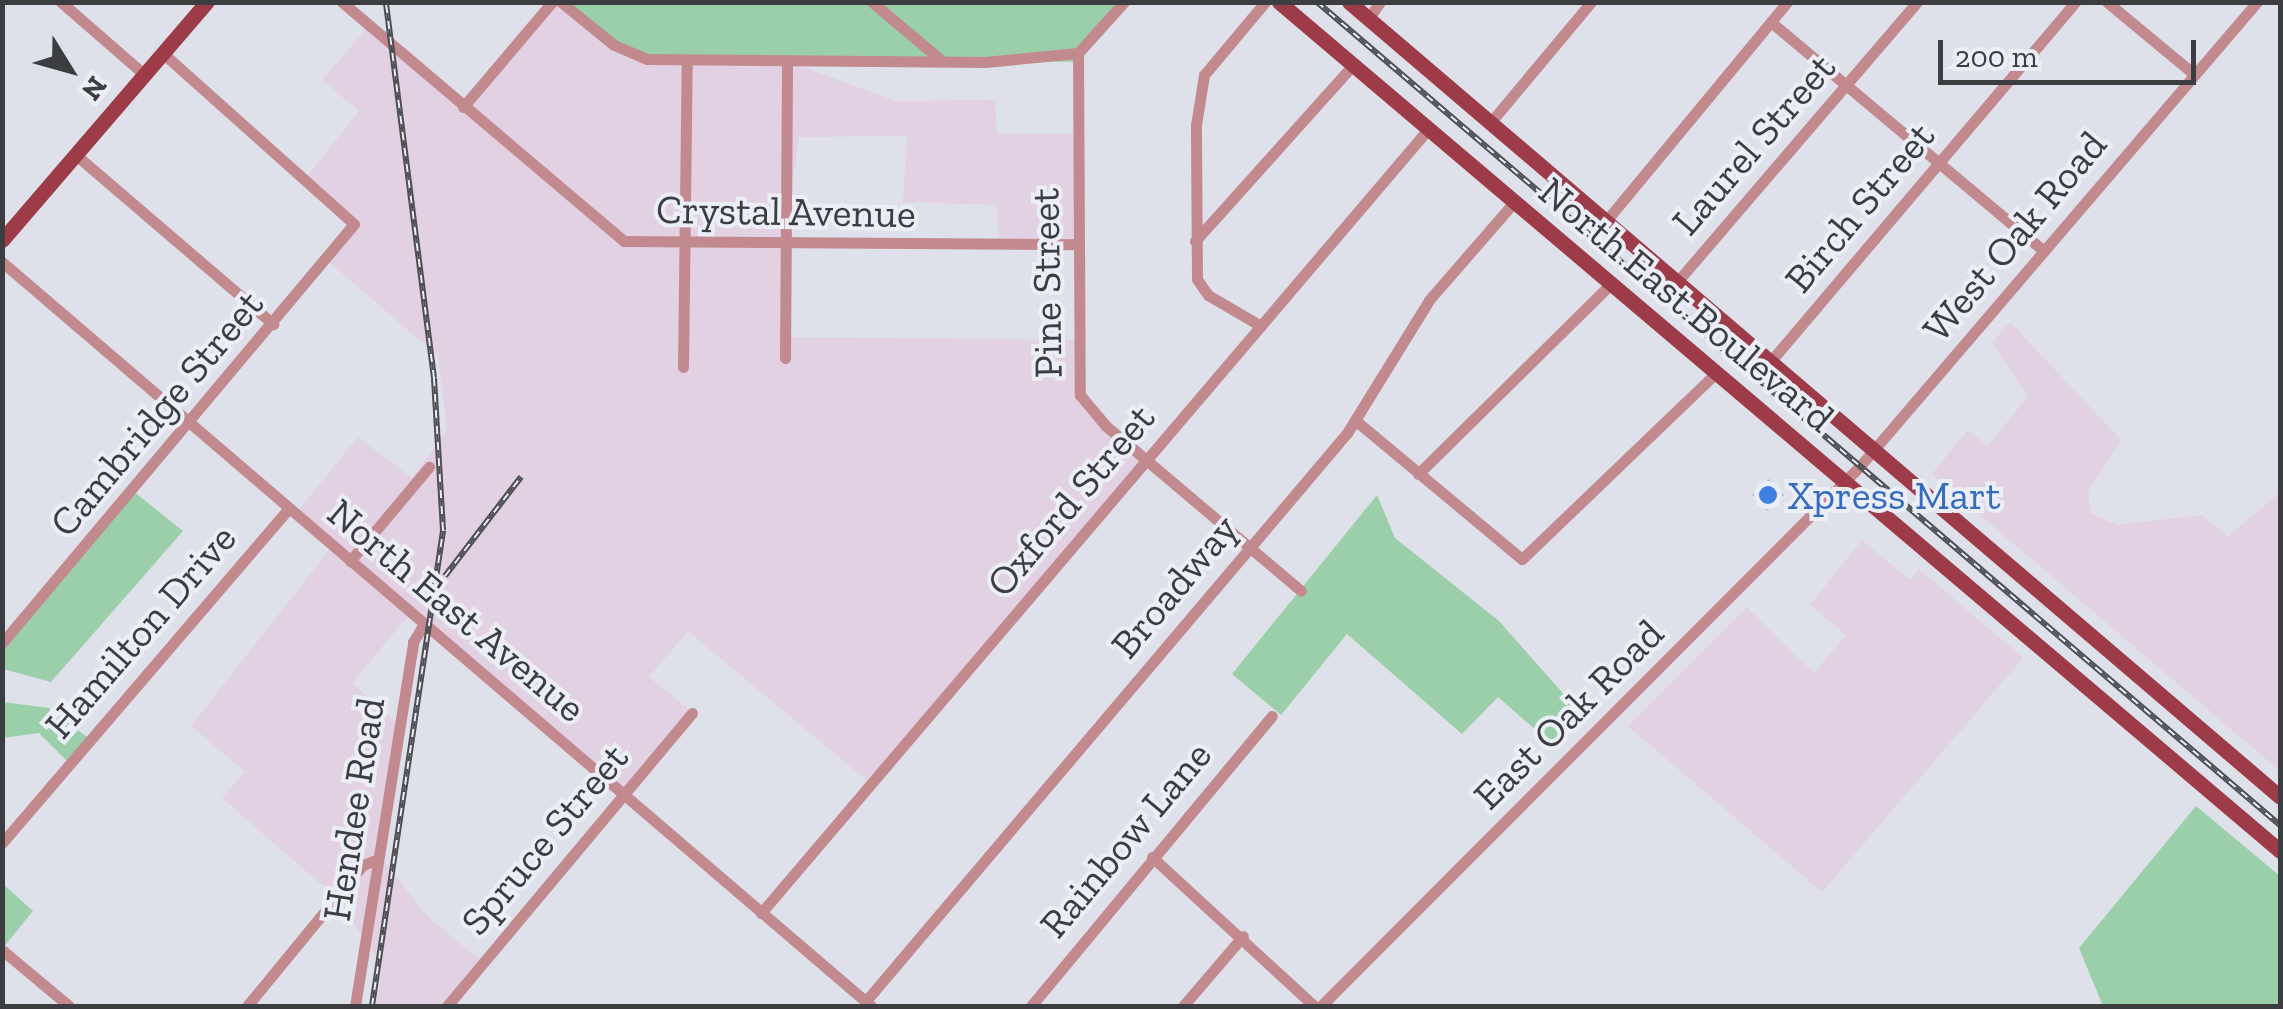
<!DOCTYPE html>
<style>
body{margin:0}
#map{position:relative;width:2283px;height:1009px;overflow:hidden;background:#dee1ea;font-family:"Zilla Slab",serif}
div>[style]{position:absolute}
.industrial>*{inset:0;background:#e2d1e2}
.green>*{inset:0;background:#9bcfa9}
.building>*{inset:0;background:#b9bcc4;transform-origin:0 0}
.minor>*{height:11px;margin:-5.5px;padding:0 5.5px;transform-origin:5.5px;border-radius:5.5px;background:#c28a8e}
.major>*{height:15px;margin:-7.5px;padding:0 7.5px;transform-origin:7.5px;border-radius:7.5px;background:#9d3b49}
.rail>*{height:6px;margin-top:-3px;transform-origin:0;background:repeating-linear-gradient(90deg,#ebeef7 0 8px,#4c4e52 0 16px);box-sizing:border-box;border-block:2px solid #4c4e52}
.dots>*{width:28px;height:28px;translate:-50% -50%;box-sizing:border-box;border:5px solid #ebeef7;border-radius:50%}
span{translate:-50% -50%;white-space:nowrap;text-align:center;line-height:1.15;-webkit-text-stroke:8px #ebeef7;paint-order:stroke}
.street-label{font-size:40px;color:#3b3d40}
.shop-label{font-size:40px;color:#366cbe}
.left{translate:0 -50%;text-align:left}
.frame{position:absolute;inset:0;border:5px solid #3b3d40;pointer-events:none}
.north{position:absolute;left:20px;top:20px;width:100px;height:100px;-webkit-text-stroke:8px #ebeef7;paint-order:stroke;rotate:127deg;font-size:28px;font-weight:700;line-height:40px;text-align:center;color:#3b3d40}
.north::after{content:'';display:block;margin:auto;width:35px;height:45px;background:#3b3d40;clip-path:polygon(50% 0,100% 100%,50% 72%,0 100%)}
.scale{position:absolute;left:1938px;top:40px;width:258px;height:45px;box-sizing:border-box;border:5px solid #3b3d40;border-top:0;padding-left:12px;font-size:30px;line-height:35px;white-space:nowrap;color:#3b3d40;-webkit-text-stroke:8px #ebeef7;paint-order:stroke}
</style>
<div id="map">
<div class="industrial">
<div style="clip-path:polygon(552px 3px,787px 61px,896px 101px,995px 100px,997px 133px,1077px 134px,1076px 243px,999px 243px,997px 205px,903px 202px,907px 136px,799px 137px,789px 209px,791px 337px,1078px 340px,1080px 398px,1147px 459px,871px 784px,688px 631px,649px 677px,691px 711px,621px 794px,409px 615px,352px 683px,401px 726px,380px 856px,426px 915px,482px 962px,446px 1006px,376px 1006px,382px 965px,337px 898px,222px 798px,245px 771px,191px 726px,330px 549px,293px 517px,358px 437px,412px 478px,447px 430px,438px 356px,328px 261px,357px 225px,305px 179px,359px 111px,322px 80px,369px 26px,463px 106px)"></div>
<div style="clip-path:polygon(2010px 322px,2121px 440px,2088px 491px,2091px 513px,2117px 525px,2202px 515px,2228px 537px,2280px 492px,2280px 771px,1932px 474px,1968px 430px,1987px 447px,2028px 396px,1992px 343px)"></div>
<div style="clip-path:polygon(1862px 540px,1910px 580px,1919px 569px,2023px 658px,1822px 892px,1628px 726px,1747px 607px,1814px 673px,1846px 635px,1810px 605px)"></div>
</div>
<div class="green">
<div style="clip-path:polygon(561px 3px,1124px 3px,1079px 62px,635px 56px)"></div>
<div style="clip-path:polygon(133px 491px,183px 531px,51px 682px,3px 669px,3px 644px)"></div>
<div style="clip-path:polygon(1377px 495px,1395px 538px,1499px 621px,1583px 716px,1553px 745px,1498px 697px,1462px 734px,1347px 634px,1281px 715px,1232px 674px)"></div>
<div style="clip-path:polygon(3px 702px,49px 708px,91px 740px,70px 764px,39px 733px,3px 738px)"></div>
<div style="clip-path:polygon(2196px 806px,2280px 876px,2280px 1006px,2103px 1006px,2079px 948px)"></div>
<div style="clip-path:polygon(3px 884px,33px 911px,3px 948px)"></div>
</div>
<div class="building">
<div style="left:1769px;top:479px;width:22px;height:23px;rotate:47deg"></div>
</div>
<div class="minor">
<div style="left:61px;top:2px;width:111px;rotate:41deg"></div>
<div style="left:342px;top:2px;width:370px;rotate:40.3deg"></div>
<div style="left:624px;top:241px;width:452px;rotate:0.4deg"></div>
<div style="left:561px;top:2px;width:68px;rotate:39.1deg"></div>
<div style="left:614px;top:45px;width:36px;rotate:23deg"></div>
<div style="left:647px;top:59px;width:338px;rotate:0.5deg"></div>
<div style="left:985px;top:62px;width:93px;rotate:-5.5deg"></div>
<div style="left:1078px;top:53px;width:69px;rotate:-48deg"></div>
<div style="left:872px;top:2px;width:92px;rotate:40.1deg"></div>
<div style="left:2107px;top:2px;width:114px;rotate:39.7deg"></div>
<div style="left:1368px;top:19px;width:21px;rotate:-55deg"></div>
<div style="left:1771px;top:22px;width:356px;rotate:40deg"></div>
<div style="left:1078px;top:53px;width:342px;rotate:89.7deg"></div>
<div style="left:1080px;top:395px;width:40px;rotate:50deg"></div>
<div style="left:1106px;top:426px;width:255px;rotate:40.2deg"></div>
<div style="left:463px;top:107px;width:138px;rotate:-49.7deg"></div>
<div style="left:1490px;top:123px;width:158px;rotate:-50.1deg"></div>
<div style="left:76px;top:155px;width:260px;rotate:40.6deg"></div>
<div style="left:1606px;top:221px;width:284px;rotate:-50.4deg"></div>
<div style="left:1195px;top:241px;width:237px;rotate:-48.1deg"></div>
<div style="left:2px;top:262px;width:1144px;rotate:40.57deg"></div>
<div style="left:1677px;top:282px;width:369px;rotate:-49.4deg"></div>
<div style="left:1261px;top:326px;width:61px;rotate:-149.7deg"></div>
<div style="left:1208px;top:295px;width:19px;rotate:-125deg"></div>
<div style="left:1197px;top:279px;width:154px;rotate:-90.4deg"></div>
<div style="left:1196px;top:125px;width:51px;rotate:-80.9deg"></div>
<div style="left:1204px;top:75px;width:95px;rotate:-50.1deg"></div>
<div style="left:785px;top:358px;width:297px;rotate:-89.6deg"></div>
<div style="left:1770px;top:362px;width:472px;rotate:-49.7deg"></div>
<div style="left:683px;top:367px;width:306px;rotate:-89.3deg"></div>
<div style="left:1355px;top:420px;width:217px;rotate:39.8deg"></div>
<div style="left:1522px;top:559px;width:270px;rotate:-43.8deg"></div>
<div style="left:1418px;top:474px;width:272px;rotate:-44.6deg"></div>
<div style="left:350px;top:561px;width:123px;rotate:-50deg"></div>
<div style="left:2px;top:643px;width:547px;rotate:-49.97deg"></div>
<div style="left:354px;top:224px;width:255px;rotate:-138.2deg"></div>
<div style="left:2px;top:843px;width:440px;rotate:-49.4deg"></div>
<div style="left:1152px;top:857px;width:220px;rotate:42.6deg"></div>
<div style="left:761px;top:913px;width:1031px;rotate:-49.6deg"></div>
<div style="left:2px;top:950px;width:87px;rotate:39.9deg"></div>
<div style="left:865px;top:1002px;width:746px;rotate:-49.73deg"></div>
<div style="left:1347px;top:433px;width:156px;rotate:-58.3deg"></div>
<div style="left:1429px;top:300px;width:131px;rotate:-49deg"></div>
<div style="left:247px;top:1006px;width:183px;rotate:-50.6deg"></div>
<div style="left:363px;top:865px;width:16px;rotate:-22deg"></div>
<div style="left:355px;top:1006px;width:369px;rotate:-80.9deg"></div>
<div style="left:413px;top:642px;width:21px;rotate:-59deg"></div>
<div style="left:447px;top:1006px;width:382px;rotate:-50.1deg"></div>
<div style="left:1031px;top:1006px;width:377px;rotate:-50.3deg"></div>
<div style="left:1183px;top:1006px;width:92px;rotate:-49.4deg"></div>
<div style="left:1321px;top:1006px;width:763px;rotate:-45.05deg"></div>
<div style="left:1860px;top:466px;width:611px;rotate:-49.45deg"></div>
</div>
<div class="major">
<div style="left:1279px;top:2px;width:1313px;rotate:40.3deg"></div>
<div style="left:1349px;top:2px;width:1224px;rotate:40.49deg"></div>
<div style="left:2px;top:240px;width:314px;rotate:-49.3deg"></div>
</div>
<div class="rail">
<div style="left:1317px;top:2px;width:1267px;rotate:40.52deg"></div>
<div style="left:445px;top:576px;width:125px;rotate:-52.5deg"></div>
<div style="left:372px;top:1006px;width:481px;rotate:-81.5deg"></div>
<div style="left:443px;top:530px;width:152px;rotate:-93.4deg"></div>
<div style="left:434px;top:378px;width:379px;rotate:-97.3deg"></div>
</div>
<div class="dots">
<div style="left:1768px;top:495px;background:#3f7fe0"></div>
</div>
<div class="street-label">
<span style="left:1753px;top:144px;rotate:-49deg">Laurel Street</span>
<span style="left:1859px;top:207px;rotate:-50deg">Birch Street</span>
<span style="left:786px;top:211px;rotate:1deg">Crystal Avenue</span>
<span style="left:2014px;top:236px;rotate:-50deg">West Oak Road</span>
<span style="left:1046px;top:283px;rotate:-91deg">Pine Street</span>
<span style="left:1687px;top:304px;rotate:40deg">North East Boulevard</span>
<span style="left:156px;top:413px;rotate:-50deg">Cambridge Street</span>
<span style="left:1070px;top:500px;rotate:-50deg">Oxford Street</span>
<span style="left:1174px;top:586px;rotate:-50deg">Broadway</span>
<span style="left:457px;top:610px;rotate:40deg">North East Avenue</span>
<span style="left:140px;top:631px;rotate:-49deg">Hamilton Drive</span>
<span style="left:1568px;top:714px;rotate:-45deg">East Oak Road</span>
<span style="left:353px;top:809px;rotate:-81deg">Hendee Road</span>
<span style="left:544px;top:839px;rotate:-50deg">Spruce Street</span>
<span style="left:1125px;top:839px;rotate:-50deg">Rainbow Lane</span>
</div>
<div class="shop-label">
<span class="left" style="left:1788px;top:495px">Xpress Mart</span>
</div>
<div class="frame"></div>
<div class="north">N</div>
<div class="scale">200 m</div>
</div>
